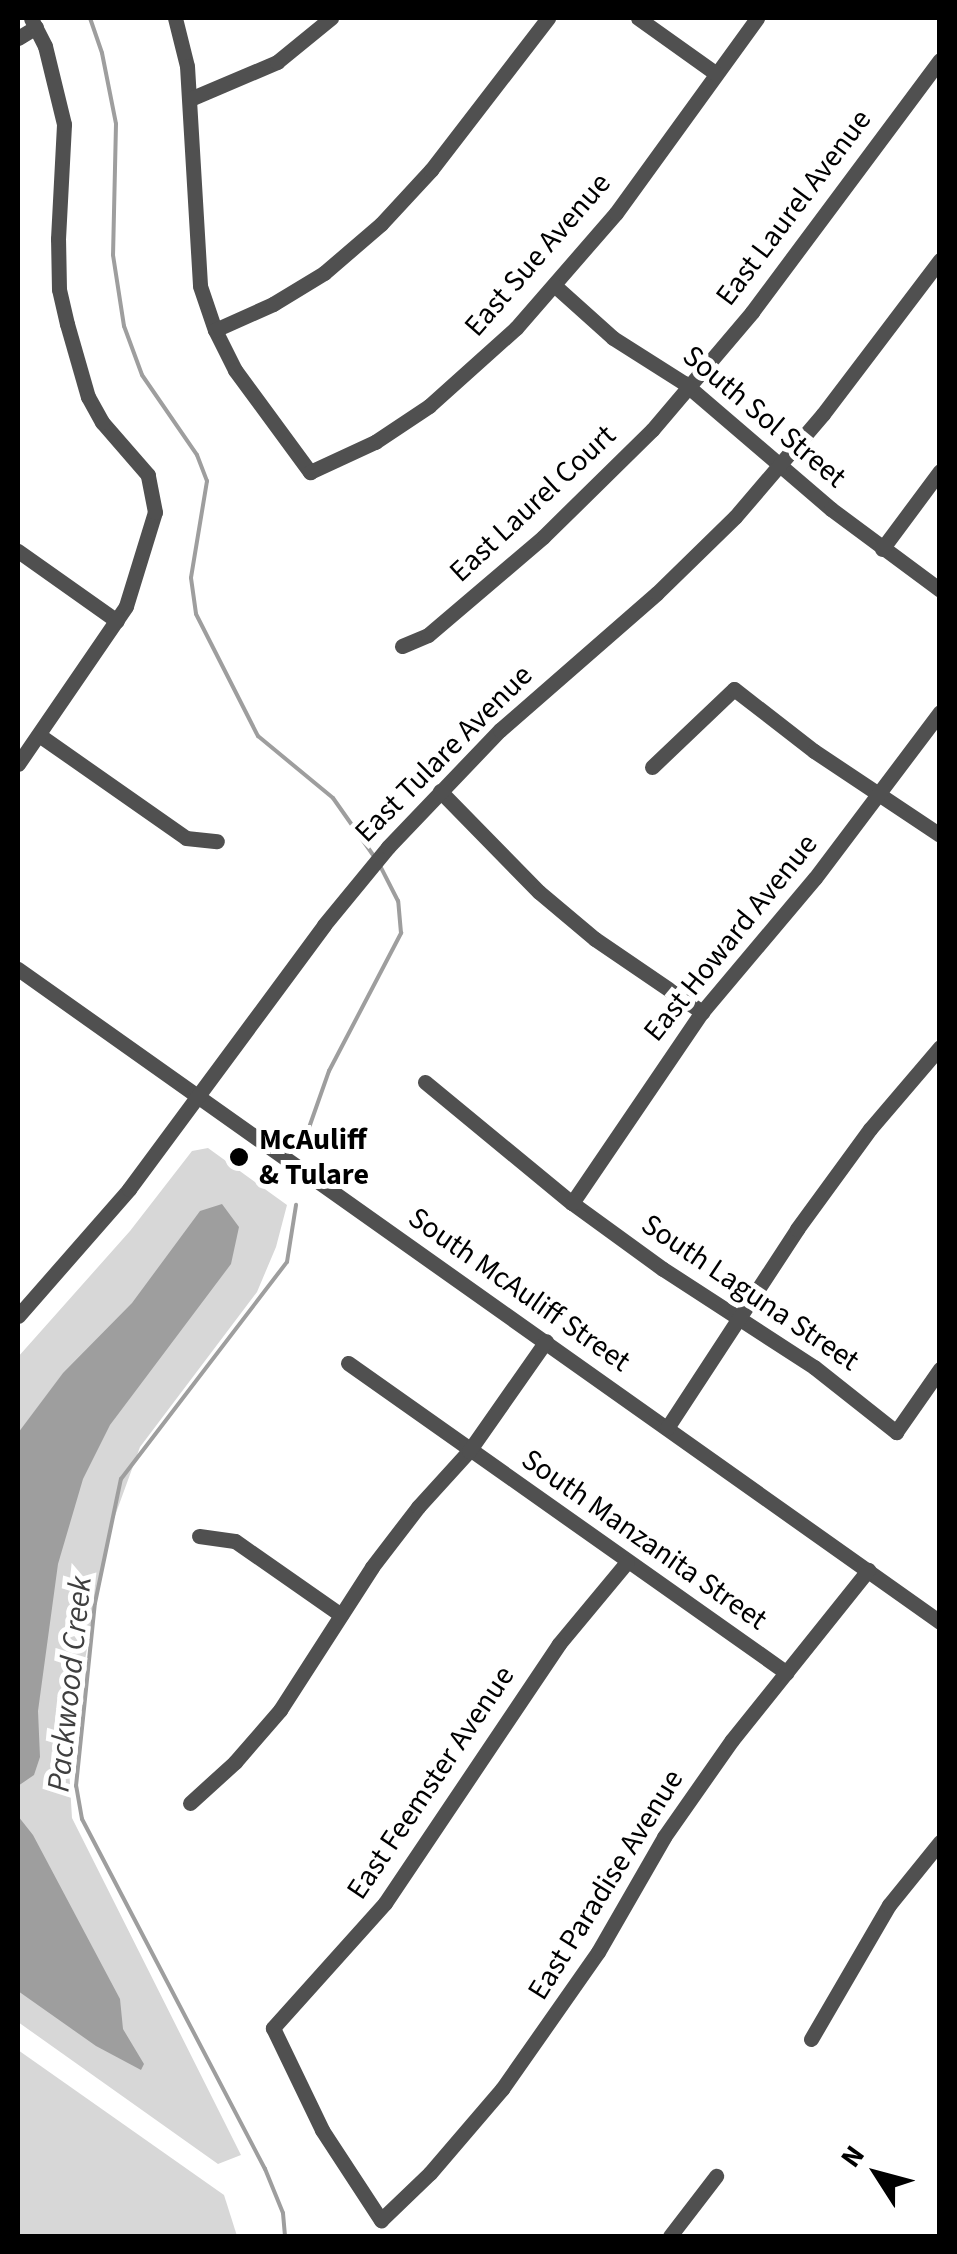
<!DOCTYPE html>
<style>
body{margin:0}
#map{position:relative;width:957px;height:2254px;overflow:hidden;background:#fff;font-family:"Source Sans 3",sans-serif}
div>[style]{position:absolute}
.green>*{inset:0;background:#d7d7d7}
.water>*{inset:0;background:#9e9e9e}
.stream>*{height:4px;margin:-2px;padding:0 2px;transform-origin:2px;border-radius:2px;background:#9e9e9e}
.minor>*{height:15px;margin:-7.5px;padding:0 7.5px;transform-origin:7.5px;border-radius:7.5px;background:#505050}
.dots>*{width:28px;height:28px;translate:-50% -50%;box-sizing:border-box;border:5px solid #fff;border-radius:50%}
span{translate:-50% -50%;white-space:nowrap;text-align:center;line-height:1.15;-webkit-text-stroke:10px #fff;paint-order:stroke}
.street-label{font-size:30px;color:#000}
.poi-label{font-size:30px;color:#000;font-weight:700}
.left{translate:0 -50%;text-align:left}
.water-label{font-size:32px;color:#3f3f3f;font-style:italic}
.frame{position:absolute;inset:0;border:20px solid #000;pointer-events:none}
.north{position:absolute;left:827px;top:2124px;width:100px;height:100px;-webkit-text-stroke:8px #fff;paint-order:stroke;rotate:306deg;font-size:28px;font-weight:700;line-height:40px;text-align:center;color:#000}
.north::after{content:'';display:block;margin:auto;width:35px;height:45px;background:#000;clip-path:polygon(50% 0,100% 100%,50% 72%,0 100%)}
</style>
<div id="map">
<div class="green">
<div style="clip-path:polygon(208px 1148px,287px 1205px,276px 1247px,257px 1292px,140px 1447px,108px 1535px,68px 1752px,72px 1818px,241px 2155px,218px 2164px,18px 2022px,18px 1357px,130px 1231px,192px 1151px)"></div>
<div style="clip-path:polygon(18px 2050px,224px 2195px,237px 2236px,18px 2236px)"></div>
</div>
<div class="water">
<div style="clip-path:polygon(222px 1204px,239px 1227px,231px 1264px,110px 1425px,83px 1479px,58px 1564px,38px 1711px,40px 1757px,34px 1775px,18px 1786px,18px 1433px,63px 1373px,132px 1303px,200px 1211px)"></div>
<div style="clip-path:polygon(18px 1816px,33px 1835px,120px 1999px,123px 2029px,144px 2064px,141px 2070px,96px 2046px,18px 1991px)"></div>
</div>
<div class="stream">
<div style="left:90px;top:18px;width:37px;rotate:71deg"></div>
<div style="left:102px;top:53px;width:72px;rotate:78.8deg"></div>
<div style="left:116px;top:124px;width:131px;rotate:91.3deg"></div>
<div style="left:113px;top:255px;width:72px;rotate:81.2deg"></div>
<div style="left:124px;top:326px;width:52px;rotate:69.8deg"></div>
<div style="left:142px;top:375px;width:97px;rotate:55.5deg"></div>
<div style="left:197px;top:455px;width:28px;rotate:69deg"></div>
<div style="left:207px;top:481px;width:98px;rotate:99.4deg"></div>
<div style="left:191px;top:578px;width:36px;rotate:82deg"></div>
<div style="left:196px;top:614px;width:137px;rotate:63.1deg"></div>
<div style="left:258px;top:736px;width:97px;rotate:39.6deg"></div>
<div style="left:333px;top:798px;width:70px;rotate:54.9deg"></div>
<div style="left:305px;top:1139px;width:72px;rotate:-70.6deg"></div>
<div style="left:329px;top:1071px;width:156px;rotate:-62.4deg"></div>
<div style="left:401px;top:933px;width:32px;rotate:-95deg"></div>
<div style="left:398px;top:901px;width:38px;rotate:-117deg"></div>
<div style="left:285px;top:2236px;width:23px;rotate:-95deg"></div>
<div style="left:283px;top:2213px;width:48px;rotate:-112.2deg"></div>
<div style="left:265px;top:2169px;width:395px;rotate:-117.6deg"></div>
<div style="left:82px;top:1819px;width:34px;rotate:-100deg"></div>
<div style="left:76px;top:1786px;width:184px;rotate:-84.1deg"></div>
<div style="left:95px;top:1603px;width:127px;rotate:-78.2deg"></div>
<div style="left:121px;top:1479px;width:273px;rotate:-52.6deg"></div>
<div style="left:287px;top:1262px;width:58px;rotate:-81deg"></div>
</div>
<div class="minor">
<div style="left:175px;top:18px;width:49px;rotate:76deg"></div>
<div style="left:187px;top:66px;width:220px;rotate:86.6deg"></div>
<div style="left:200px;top:286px;width:46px;rotate:71.2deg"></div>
<div style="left:215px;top:330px;width:45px;rotate:63.4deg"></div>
<div style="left:235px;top:370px;width:127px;rotate:53.7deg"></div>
<div style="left:310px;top:472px;width:72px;rotate:-24.8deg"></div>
<div style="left:375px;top:442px;width:65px;rotate:-33.7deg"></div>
<div style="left:429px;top:406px;width:117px;rotate:-41.9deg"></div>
<div style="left:516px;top:328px;width:152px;rotate:-49deg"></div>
<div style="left:616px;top:213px;width:241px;rotate:-54.1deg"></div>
<div style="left:638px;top:18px;width:95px;rotate:35.5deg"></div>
<div style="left:18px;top:38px;width:21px;rotate:-31deg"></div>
<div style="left:190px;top:99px;width:95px;rotate:-23deg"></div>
<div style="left:277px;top:62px;width:70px;rotate:-39.2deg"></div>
<div style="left:554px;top:285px;width:79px;rotate:41.9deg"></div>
<div style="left:613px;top:338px;width:84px;rotate:32.4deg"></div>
<div style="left:684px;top:383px;width:194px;rotate:40.6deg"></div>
<div style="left:831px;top:509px;width:136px;rotate:36.6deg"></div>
<div style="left:215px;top:330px;width:64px;rotate:-24.1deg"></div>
<div style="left:273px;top:304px;width:60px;rotate:-31.3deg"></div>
<div style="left:324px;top:273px;width:75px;rotate:-40.7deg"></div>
<div style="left:381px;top:224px;width:74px;rotate:-47.2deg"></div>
<div style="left:431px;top:170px;width:192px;rotate:-52.4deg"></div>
<div style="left:882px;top:549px;width:97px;rotate:-53.4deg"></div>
<div style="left:18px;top:551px;width:121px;rotate:35.3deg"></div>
<div style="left:402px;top:646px;width:28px;rotate:-23deg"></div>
<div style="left:428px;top:635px;width:151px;rotate:-40.4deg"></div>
<div style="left:543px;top:537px;width:153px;rotate:-44.5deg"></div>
<div style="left:652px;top:430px;width:155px;rotate:-49.7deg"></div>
<div style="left:752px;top:312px;width:314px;rotate:-53.3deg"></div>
<div style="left:39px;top:735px;width:179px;rotate:35deg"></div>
<div style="left:186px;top:838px;width:31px;rotate:6deg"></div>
<div style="left:18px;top:764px;width:191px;rotate:-55.6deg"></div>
<div style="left:126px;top:606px;width:98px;rotate:-72.9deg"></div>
<div style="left:155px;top:512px;width:38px;rotate:-101deg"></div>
<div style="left:148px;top:475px;width:70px;rotate:-131deg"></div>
<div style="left:102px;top:422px;width:29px;rotate:-119deg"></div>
<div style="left:88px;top:397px;width:76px;rotate:-106deg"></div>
<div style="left:67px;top:324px;width:36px;rotate:-103deg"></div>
<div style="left:59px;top:289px;width:50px;rotate:-91.1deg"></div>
<div style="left:58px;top:239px;width:115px;rotate:-87deg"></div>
<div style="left:64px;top:124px;width:80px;rotate:-103.7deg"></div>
<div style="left:45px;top:46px;width:31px;rotate:-117deg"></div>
<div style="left:652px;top:767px;width:113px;rotate:-43.6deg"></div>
<div style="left:734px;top:689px;width:101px;rotate:37.8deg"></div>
<div style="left:814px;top:751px;width:151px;rotate:33.7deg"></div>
<div style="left:440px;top:791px;width:141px;rotate:45.6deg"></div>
<div style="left:539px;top:892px;width:73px;rotate:40deg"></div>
<div style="left:595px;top:939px;width:130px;rotate:34.3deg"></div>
<div style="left:18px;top:969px;width:1130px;rotate:35.31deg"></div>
<div style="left:425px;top:1082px;width:190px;rotate:39.5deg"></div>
<div style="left:572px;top:1203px;width:112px;rotate:36deg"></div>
<div style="left:663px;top:1269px;width:180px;rotate:33deg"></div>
<div style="left:814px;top:1367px;width:105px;rotate:38.4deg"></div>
<div style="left:896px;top:1432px;width:77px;rotate:-55.1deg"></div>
<div style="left:572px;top:1203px;width:231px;rotate:-55.8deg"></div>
<div style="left:702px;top:1012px;width:175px;rotate:-49.9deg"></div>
<div style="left:815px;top:878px;width:208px;rotate:-53deg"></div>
<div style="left:18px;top:1316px;width:169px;rotate:-48.8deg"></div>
<div style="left:129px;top:1189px;width:328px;rotate:-53.5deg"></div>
<div style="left:324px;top:925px;width:101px;rotate:-50.6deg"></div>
<div style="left:388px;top:847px;width:162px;rotate:-46.3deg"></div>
<div style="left:500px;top:730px;width:208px;rotate:-41.1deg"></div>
<div style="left:657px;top:593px;width:109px;rotate:-44.3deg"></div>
<div style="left:735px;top:517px;width:135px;rotate:-49.5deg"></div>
<div style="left:823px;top:414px;width:193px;rotate:-52.8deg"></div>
<div style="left:348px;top:1363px;width:537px;rotate:35.23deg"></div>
<div style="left:667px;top:1428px;width:238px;rotate:-56.8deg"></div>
<div style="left:797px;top:1229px;width:124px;rotate:-53.9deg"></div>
<div style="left:870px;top:1129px;width:108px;rotate:-49.5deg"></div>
<div style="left:199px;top:1536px;width:36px;rotate:8deg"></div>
<div style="left:235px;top:1541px;width:129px;rotate:34.9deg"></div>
<div style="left:627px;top:1562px;width:107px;rotate:129.7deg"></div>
<div style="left:559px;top:1644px;width:312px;rotate:123.9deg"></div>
<div style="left:385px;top:1903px;width:168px;rotate:131.9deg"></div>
<div style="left:273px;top:2028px;width:113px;rotate:64.3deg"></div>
<div style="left:322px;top:2130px;width:108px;rotate:56.8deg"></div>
<div style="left:381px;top:2220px;width:68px;rotate:-43.8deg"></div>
<div style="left:430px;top:2173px;width:111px;rotate:-49.4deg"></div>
<div style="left:502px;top:2089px;width:167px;rotate:-55deg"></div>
<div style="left:598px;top:1952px;width:133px;rotate:-60.1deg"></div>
<div style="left:664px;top:1837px;width:118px;rotate:-55deg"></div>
<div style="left:732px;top:1740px;width:218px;rotate:-51.3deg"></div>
<div style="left:190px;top:1803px;width:61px;rotate:-42.3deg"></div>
<div style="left:235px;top:1762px;width:69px;rotate:-49.1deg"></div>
<div style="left:280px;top:1710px;width:170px;rotate:-57.2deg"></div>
<div style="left:372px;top:1567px;width:76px;rotate:-52.5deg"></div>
<div style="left:418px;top:1507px;width:76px;rotate:-47.7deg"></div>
<div style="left:469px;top:1451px;width:134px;rotate:-55deg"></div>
<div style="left:811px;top:2039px;width:155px;rotate:-59.8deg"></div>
<div style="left:889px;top:1905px;width:81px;rotate:-51deg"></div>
<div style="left:670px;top:2236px;width:76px;rotate:-52.5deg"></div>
</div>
<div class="dots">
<div style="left:239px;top:1157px;background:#000"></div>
</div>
<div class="street-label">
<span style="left:794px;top:208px;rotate:-53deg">East Laurel Avenue</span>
<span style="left:538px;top:255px;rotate:-49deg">East Sue Avenue</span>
<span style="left:764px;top:417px;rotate:40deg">South Sol Street</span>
<span style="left:533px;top:504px;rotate:-43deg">East Laurel Court</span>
<span style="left:444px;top:754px;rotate:-45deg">East Tulare Avenue</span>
<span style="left:731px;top:938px;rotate:-51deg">East Howard Avenue</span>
<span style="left:519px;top:1290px;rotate:35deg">South McAuliff Street</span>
<span style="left:750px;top:1293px;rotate:34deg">South Laguna Street</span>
<span style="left:644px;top:1540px;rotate:35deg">South Manzanita Street</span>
<span style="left:431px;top:1783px;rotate:-56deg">East Feemster Avenue</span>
<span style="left:606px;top:1885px;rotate:-58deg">East Paradise Avenue</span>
</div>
<div class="poi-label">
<span class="left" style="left:259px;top:1157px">McAuliff<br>&amp; Tulare</span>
</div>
<div class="water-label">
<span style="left:70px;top:1684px;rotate:-84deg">Packwood Creek</span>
</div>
<div class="frame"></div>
<div class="north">N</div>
</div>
